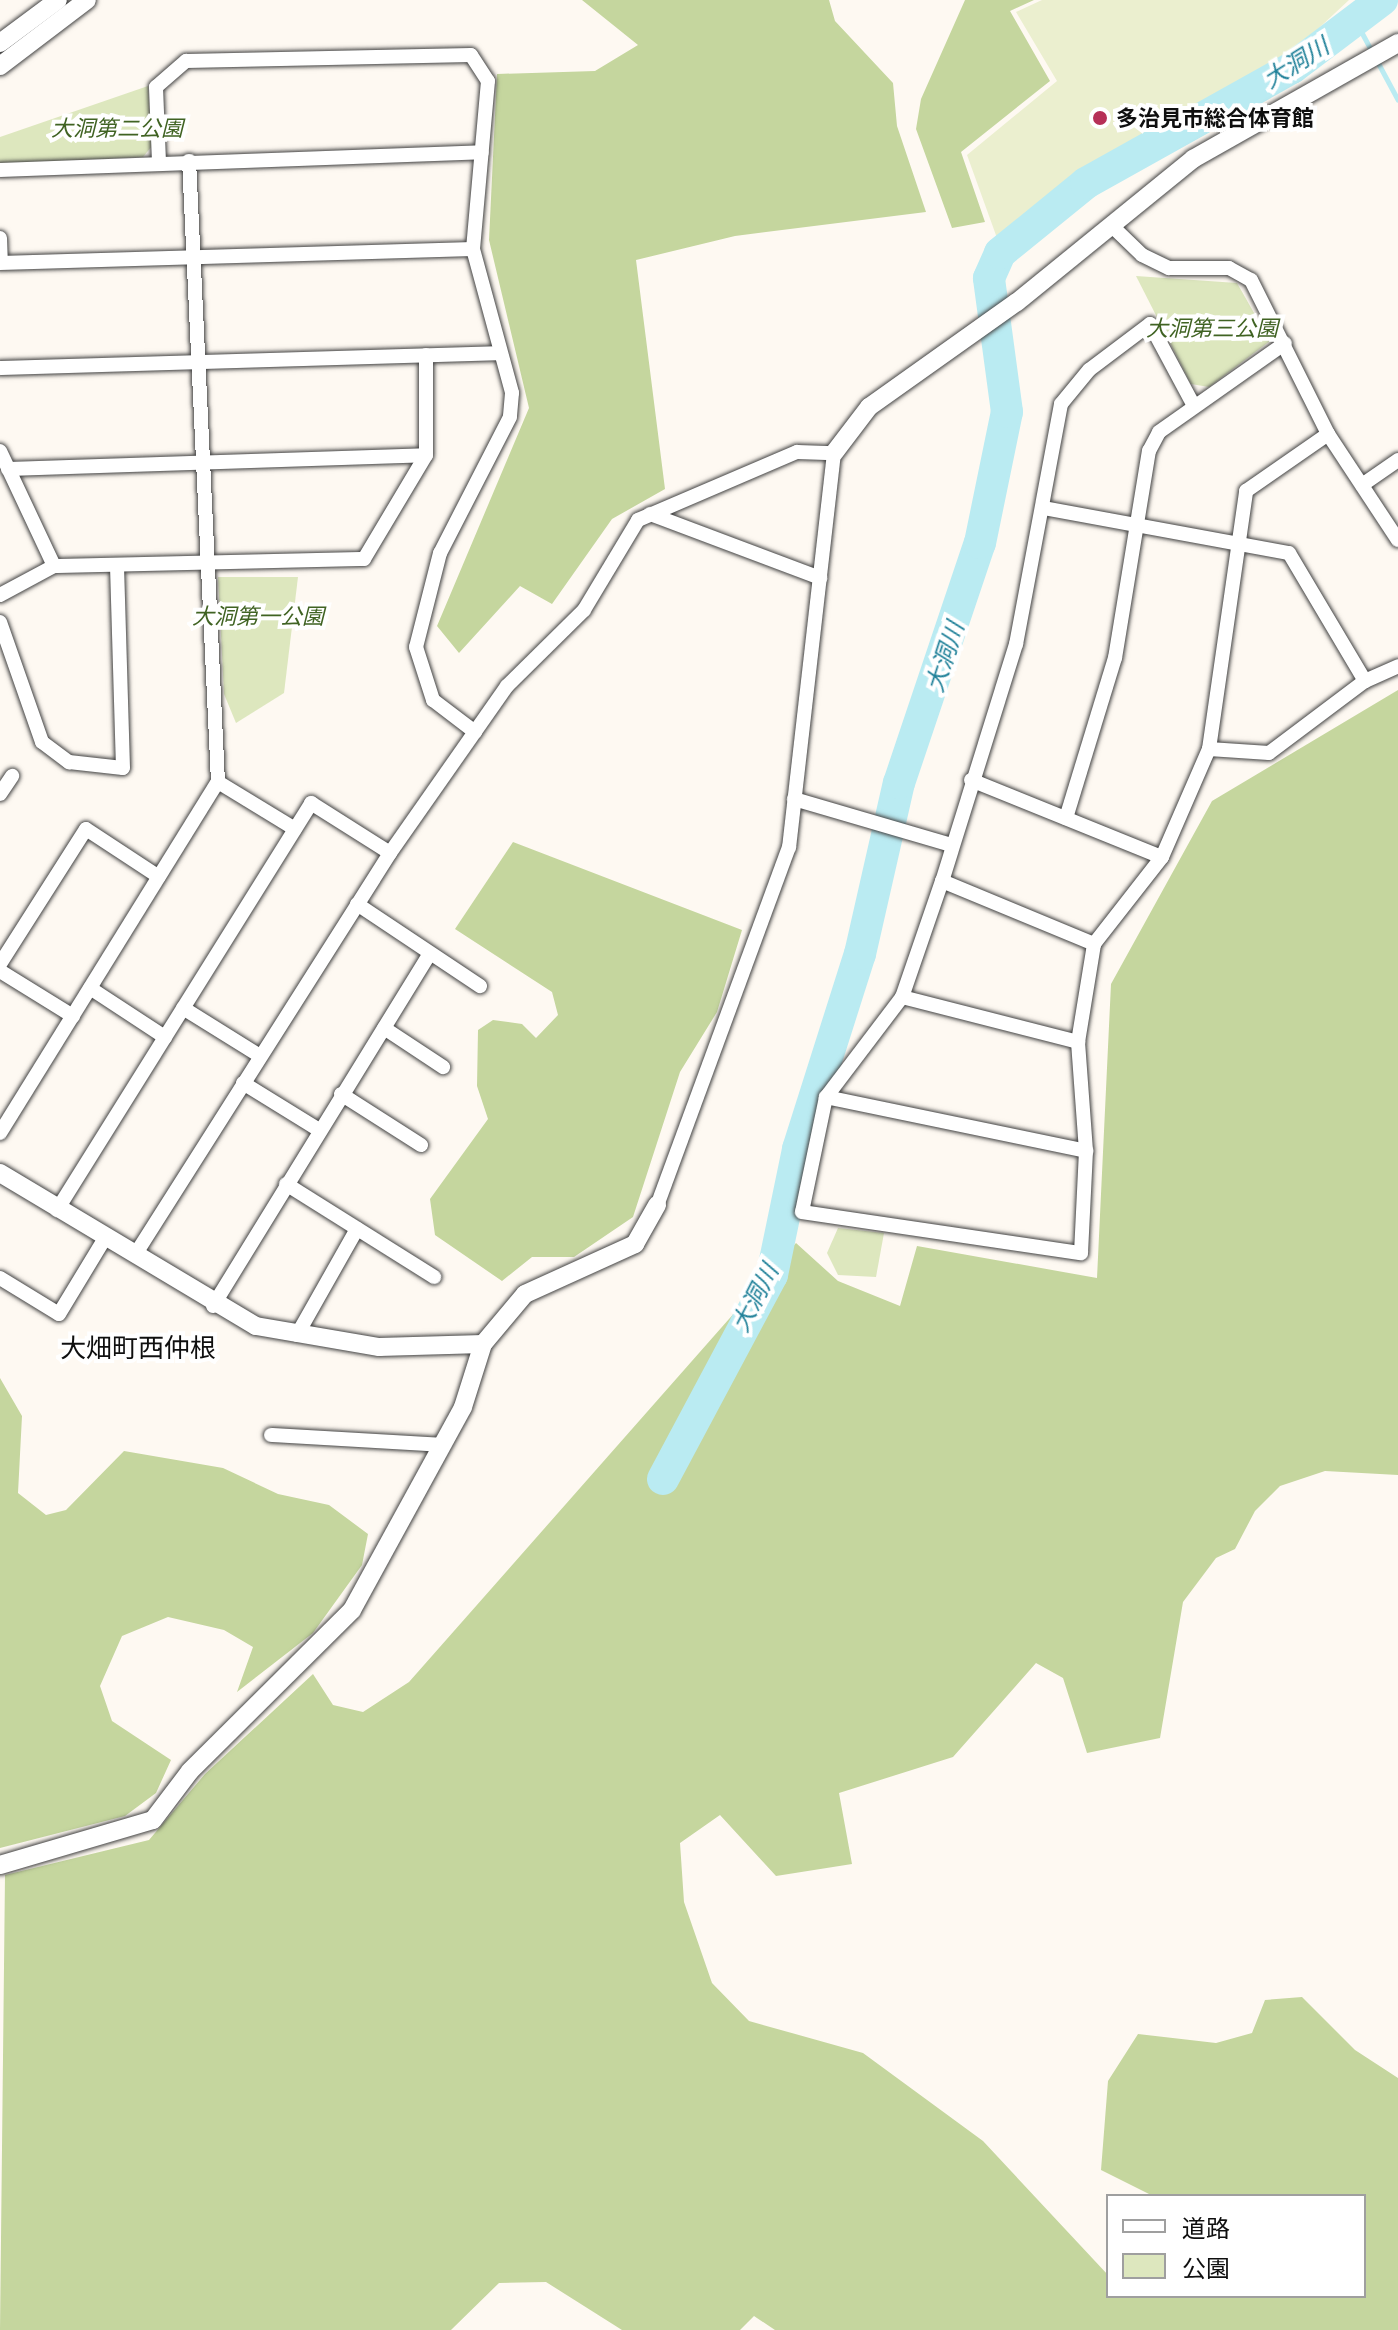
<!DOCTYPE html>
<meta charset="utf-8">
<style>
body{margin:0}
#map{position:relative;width:1398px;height:2330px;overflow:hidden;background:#fef9f2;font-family:"IBM Plex Serif","Noto Sans JP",serif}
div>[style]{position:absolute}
.green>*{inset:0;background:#dde7be}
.forest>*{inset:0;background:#c5d69e}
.pitch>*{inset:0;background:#ebefcf}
.stream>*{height:5px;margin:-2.5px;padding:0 2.5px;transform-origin:2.5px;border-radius:2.5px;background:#baebf2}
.river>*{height:32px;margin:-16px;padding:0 16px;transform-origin:16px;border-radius:16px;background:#baebf2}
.roads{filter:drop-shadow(0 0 2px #424242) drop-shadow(0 0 2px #424242)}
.minor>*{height:14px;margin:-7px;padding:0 7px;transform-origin:7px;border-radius:7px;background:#fff}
.tertiary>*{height:18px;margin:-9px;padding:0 9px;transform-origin:9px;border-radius:9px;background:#fff}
.dots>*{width:22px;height:22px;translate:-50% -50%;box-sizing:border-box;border:4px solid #fff;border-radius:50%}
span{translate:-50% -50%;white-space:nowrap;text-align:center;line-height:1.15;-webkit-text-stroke:8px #fff;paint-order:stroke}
.poi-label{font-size:22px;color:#0f0f0f;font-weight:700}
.left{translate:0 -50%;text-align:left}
.park-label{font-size:22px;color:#406323;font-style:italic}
.water-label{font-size:24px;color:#208199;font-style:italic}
.quarter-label{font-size:26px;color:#0f0f0f}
.legend{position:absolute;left:1106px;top:2194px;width:260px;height:104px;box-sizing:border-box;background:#fff;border:2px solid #9f9f9f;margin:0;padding:10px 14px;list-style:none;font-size:24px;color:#0f0f0f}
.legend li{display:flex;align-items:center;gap:16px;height:40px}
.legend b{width:40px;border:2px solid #9f9f9f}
</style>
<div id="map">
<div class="green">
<div style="clip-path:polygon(148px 86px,152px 146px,143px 157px,0 164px,0 137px)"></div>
<div style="clip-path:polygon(1136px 276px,1237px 283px,1270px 341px,1209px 387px,1191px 384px)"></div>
<div style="clip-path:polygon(218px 577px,298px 577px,284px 693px,236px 723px,224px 694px)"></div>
<div style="clip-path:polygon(838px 1228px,884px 1233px,876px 1277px,838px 1275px,827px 1253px)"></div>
</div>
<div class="forest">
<div style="clip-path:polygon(582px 0,829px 0,835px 21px,893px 83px,897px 126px,926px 212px,735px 236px,636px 260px,665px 489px,612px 519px,552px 604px,520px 586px,459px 653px,437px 626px,529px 408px,489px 240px,497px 74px,595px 71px,638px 45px)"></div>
<div style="clip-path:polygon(965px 0,1034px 0,1010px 11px,1050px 81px,961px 152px,985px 222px,952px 228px,916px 129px,921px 99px)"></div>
<div style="clip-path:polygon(1398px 690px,1398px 1475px,1325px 1471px,1280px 1486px,1255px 1511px,1235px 1549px,1216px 1558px,1183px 1602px,1160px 1738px,1087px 1753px,1063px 1678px,1036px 1663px,953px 1757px,839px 1793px,852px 1864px,776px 1876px,720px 1815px,680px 1843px,684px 1902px,712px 1983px,749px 2021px,863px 2053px,983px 2141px,1108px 2275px,1108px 2296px,1364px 2296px,1364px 2196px,1153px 2196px,1101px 2170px,1108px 2081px,1138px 2034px,1216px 2043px,1252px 2033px,1265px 2000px,1302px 1997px,1355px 2050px,1398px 2078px,1398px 2330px,775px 2330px,754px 2316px,740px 2330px,622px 2330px,546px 2282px,499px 2283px,451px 2330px,0 2330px,5px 1875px,149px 1840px,205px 1774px,313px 1674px,333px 1705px,363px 1712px,409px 1682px,796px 1243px,838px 1281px,900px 1306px,917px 1246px,1097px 1278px,1111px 984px,1212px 801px)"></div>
<div style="clip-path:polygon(513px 842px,742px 930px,717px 1012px,680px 1072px,633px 1217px,574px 1257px,532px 1257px,502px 1281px,435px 1235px,430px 1199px,488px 1119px,477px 1086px,478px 1030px,493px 1020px,522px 1024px,536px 1038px,558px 1015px,552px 992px,455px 929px)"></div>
<div style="clip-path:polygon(0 1378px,22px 1416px,18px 1493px,46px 1515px,66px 1510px,124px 1451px,223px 1468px,278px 1494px,329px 1505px,368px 1534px,362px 1565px,313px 1633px,237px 1692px,253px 1647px,224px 1630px,168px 1617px,122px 1636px,100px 1686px,112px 1721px,171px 1760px,156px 1793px,125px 1816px,0 1848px)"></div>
</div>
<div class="pitch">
<div style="clip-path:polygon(1042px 0,1349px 0,1276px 68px,1088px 175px,997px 238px,967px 155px,1057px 81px,1016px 12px)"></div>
</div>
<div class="stream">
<div style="left:1357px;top:24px;width:86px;rotate:61.7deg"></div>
</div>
<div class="river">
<div style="left:663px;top:1479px;width:231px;rotate:-61.9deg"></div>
<div style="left:772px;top:1275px;width:129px;rotate:-78.3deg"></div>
<div style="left:798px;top:1149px;width:205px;rotate:-72.4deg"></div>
<div style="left:860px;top:954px;width:175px;rotate:-77.2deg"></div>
<div style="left:899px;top:783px;width:253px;rotate:-71.4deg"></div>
<div style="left:980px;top:543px;width:134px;rotate:-78.4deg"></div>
<div style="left:1007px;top:412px;width:135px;rotate:-97.7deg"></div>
<div style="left:989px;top:278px;width:27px;rotate:-66deg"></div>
<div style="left:1000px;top:253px;width:111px;rotate:-39.1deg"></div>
<div style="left:1086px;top:183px;width:236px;rotate:-29.2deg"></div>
<div style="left:1292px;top:68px;width:113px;rotate:-37.1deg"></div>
</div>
<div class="roads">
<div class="minor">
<div style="left:159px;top:162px;width:75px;rotate:-92.3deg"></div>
<div style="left:156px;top:87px;width:40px;rotate:-41deg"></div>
<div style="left:186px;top:61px;width:285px;rotate:-1.2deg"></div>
<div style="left:471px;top:55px;width:31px;rotate:57deg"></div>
<div style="left:488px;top:81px;width:169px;rotate:95.1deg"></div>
<div style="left:473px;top:249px;width:149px;rotate:74.8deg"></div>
<div style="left:512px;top:393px;width:24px;rotate:95deg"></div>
<div style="left:510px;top:417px;width:153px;rotate:117.2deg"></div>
<div style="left:440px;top:553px;width:97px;rotate:104.3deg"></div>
<div style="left:416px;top:647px;width:56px;rotate:72.2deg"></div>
<div style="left:433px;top:700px;width:53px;rotate:37.3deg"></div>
<div style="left:0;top:170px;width:482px;rotate:-2.1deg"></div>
<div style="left:1113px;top:227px;width:40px;rotate:44deg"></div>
<div style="left:1142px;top:255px;width:30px;rotate:26deg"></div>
<div style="left:1169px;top:268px;width:60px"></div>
<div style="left:1229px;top:268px;width:25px;rotate:29deg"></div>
<div style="left:1251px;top:280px;width:172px;rotate:63.4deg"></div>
<div style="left:1328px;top:434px;width:127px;rotate:56.6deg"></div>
<div style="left:0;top:238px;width:24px;rotate:88deg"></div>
<div style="left:0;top:263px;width:473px;rotate:-1.7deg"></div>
<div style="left:0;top:368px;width:498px;rotate:-1.7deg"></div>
<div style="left:1194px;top:406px;width:93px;rotate:-118.2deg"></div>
<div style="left:1150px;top:324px;width:76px;rotate:143deg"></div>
<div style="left:1089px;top:370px;width:44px;rotate:129.5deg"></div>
<div style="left:1061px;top:404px;width:244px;rotate:100.6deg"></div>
<div style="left:1016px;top:644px;width:248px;rotate:107.3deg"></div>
<div style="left:942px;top:881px;width:123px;rotate:109deg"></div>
<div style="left:902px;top:997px;width:126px;rotate:127.2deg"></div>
<div style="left:826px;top:1097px;width:117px;rotate:101.8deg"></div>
<div style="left:802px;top:1212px;width:282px;rotate:8.4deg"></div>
<div style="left:1081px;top:1253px;width:102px;rotate:-87.2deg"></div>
<div style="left:1086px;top:1151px;width:109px;rotate:-94.2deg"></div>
<div style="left:1078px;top:1042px;width:99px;rotate:-80.7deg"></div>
<div style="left:1094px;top:944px;width:110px;rotate:-52deg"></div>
<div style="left:1162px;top:857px;width:118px;rotate:-66.5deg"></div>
<div style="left:1209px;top:749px;width:261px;rotate:-81.8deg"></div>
<div style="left:1246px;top:491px;width:100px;rotate:-34.8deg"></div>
<div style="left:0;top:451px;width:127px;rotate:64.8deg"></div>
<div style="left:8px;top:469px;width:418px;rotate:-1.9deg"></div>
<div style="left:1362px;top:485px;width:44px;rotate:-34.8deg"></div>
<div style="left:1043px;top:508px;width:250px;rotate:10.4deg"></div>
<div style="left:1289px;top:553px;width:149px;rotate:59.3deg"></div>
<div style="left:650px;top:514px;width:182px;rotate:20.6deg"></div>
<div style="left:0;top:595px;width:61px;rotate:-28.2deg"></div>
<div style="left:54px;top:566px;width:310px;rotate:-1.3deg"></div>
<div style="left:364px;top:559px;width:121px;rotate:-59.2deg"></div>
<div style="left:426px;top:455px;width:100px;rotate:-90deg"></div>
<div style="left:0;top:622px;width:127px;rotate:70.7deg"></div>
<div style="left:42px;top:742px;width:34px;rotate:37deg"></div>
<div style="left:69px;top:762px;width:54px;rotate:6.3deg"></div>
<div style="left:123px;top:768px;width:202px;rotate:-91.7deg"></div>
<div style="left:1209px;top:749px;width:60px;rotate:3.8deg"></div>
<div style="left:1269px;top:753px;width:120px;rotate:-36.9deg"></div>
<div style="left:1365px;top:681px;width:36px;rotate:-24deg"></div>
<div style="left:971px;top:780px;width:206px;rotate:22deg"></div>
<div style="left:218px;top:782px;width:90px;rotate:31.4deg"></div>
<div style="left:0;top:794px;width:22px;rotate:-56deg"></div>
<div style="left:794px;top:799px;width:164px;rotate:16.3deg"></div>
<div style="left:1066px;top:818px;width:167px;rotate:-73deg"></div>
<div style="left:1115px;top:658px;width:210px;rotate:-80.7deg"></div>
<div style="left:1149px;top:451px;width:21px;rotate:-62deg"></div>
<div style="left:1159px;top:432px;width:154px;rotate:-35.2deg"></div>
<div style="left:942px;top:881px;width:165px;rotate:22.5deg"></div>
<div style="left:357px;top:904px;width:148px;rotate:33.7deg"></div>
<div style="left:0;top:964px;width:160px;rotate:-57.5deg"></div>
<div style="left:86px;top:829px;width:87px;rotate:33.3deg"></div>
<div style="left:0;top:971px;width:86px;rotate:31.7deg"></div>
<div style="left:90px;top:988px;width:90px;rotate:33.2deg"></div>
<div style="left:902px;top:997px;width:182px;rotate:14.3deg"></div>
<div style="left:183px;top:1008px;width:91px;rotate:31.9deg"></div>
<div style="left:384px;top:1028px;width:71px;rotate:33.5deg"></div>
<div style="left:243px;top:1083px;width:89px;rotate:31.7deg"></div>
<div style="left:341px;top:1094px;width:95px;rotate:32.5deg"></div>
<div style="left:826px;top:1097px;width:266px;rotate:11.7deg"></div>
<div style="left:0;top:1133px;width:413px;rotate:-58.2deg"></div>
<div style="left:218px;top:782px;width:622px;rotate:-92.67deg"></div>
<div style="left:286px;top:1184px;width:175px;rotate:32.1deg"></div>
<div style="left:57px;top:1210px;width:480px;rotate:-58deg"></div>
<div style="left:311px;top:803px;width:93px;rotate:32.3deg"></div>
<div style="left:135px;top:1255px;width:476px;rotate:-57.6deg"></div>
<div style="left:390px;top:853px;width:204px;rotate:-55deg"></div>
<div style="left:507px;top:686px;width:108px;rotate:-44.6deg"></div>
<div style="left:584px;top:610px;width:105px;rotate:-59deg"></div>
<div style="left:638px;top:520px;width:173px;rotate:-23.2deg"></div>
<div style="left:797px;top:452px;width:37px;rotate:2deg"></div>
<div style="left:834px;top:453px;width:397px;rotate:96.5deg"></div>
<div style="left:789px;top:847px;width:382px;rotate:110.2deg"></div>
<div style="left:0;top:1278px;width:69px;rotate:31.4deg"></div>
<div style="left:59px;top:1314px;width:89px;rotate:-58.8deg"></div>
<div style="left:213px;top:1306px;width:414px;rotate:-58.4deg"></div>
<div style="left:297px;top:1335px;width:122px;rotate:-60.5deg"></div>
<div style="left:271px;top:1435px;width:171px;rotate:3.3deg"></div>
</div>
<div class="tertiary">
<div style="left:0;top:43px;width:72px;rotate:-36.6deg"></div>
<div style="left:0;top:66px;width:109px;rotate:-37.2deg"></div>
<div style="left:834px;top:453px;width:58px;rotate:-52.7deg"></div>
<div style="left:869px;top:407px;width:181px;rotate:-35.4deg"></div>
<div style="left:1017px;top:302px;width:227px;rotate:-39.1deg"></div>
<div style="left:1193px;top:159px;width:236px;rotate:-29.5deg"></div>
<div style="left:0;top:1173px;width:298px;rotate:30.9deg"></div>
<div style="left:256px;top:1326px;width:125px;rotate:9.7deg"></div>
<div style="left:379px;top:1347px;width:104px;rotate:-1.7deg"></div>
<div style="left:0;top:1865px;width:159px;rotate:-16.4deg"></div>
<div style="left:153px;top:1820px;width:61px;rotate:-52.9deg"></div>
<div style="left:190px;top:1771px;width:228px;rotate:-44.8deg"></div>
<div style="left:352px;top:1610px;width:231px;rotate:-61.3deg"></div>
<div style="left:463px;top:1407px;width:66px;rotate:-72.4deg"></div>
<div style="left:483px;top:1344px;width:65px;rotate:-50deg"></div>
<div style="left:525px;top:1294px;width:121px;rotate:-24.4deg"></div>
<div style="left:635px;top:1244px;width:45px;rotate:-60.6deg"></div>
</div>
</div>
<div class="dots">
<div style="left:1100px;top:118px;background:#b63057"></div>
</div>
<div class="poi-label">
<span class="left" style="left:1116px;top:118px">多治見市総合体育館</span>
</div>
<div class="park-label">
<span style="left:117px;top:128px">大洞第二公園</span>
<span style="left:1212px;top:328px">大洞第三公園</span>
<span style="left:258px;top:616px">大洞第一公園</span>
</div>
<div class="water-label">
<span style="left:1296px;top:63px;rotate:-32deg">大洞川</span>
<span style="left:945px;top:657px;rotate:-72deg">大洞川</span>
<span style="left:755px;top:1298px;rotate:-63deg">大洞川</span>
</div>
<div class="quarter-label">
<span style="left:138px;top:1348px">大畑町西仲根</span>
</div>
<ul class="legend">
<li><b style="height:10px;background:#fff"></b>道路</li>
<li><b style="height:22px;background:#dde7be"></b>公園</li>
</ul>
</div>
